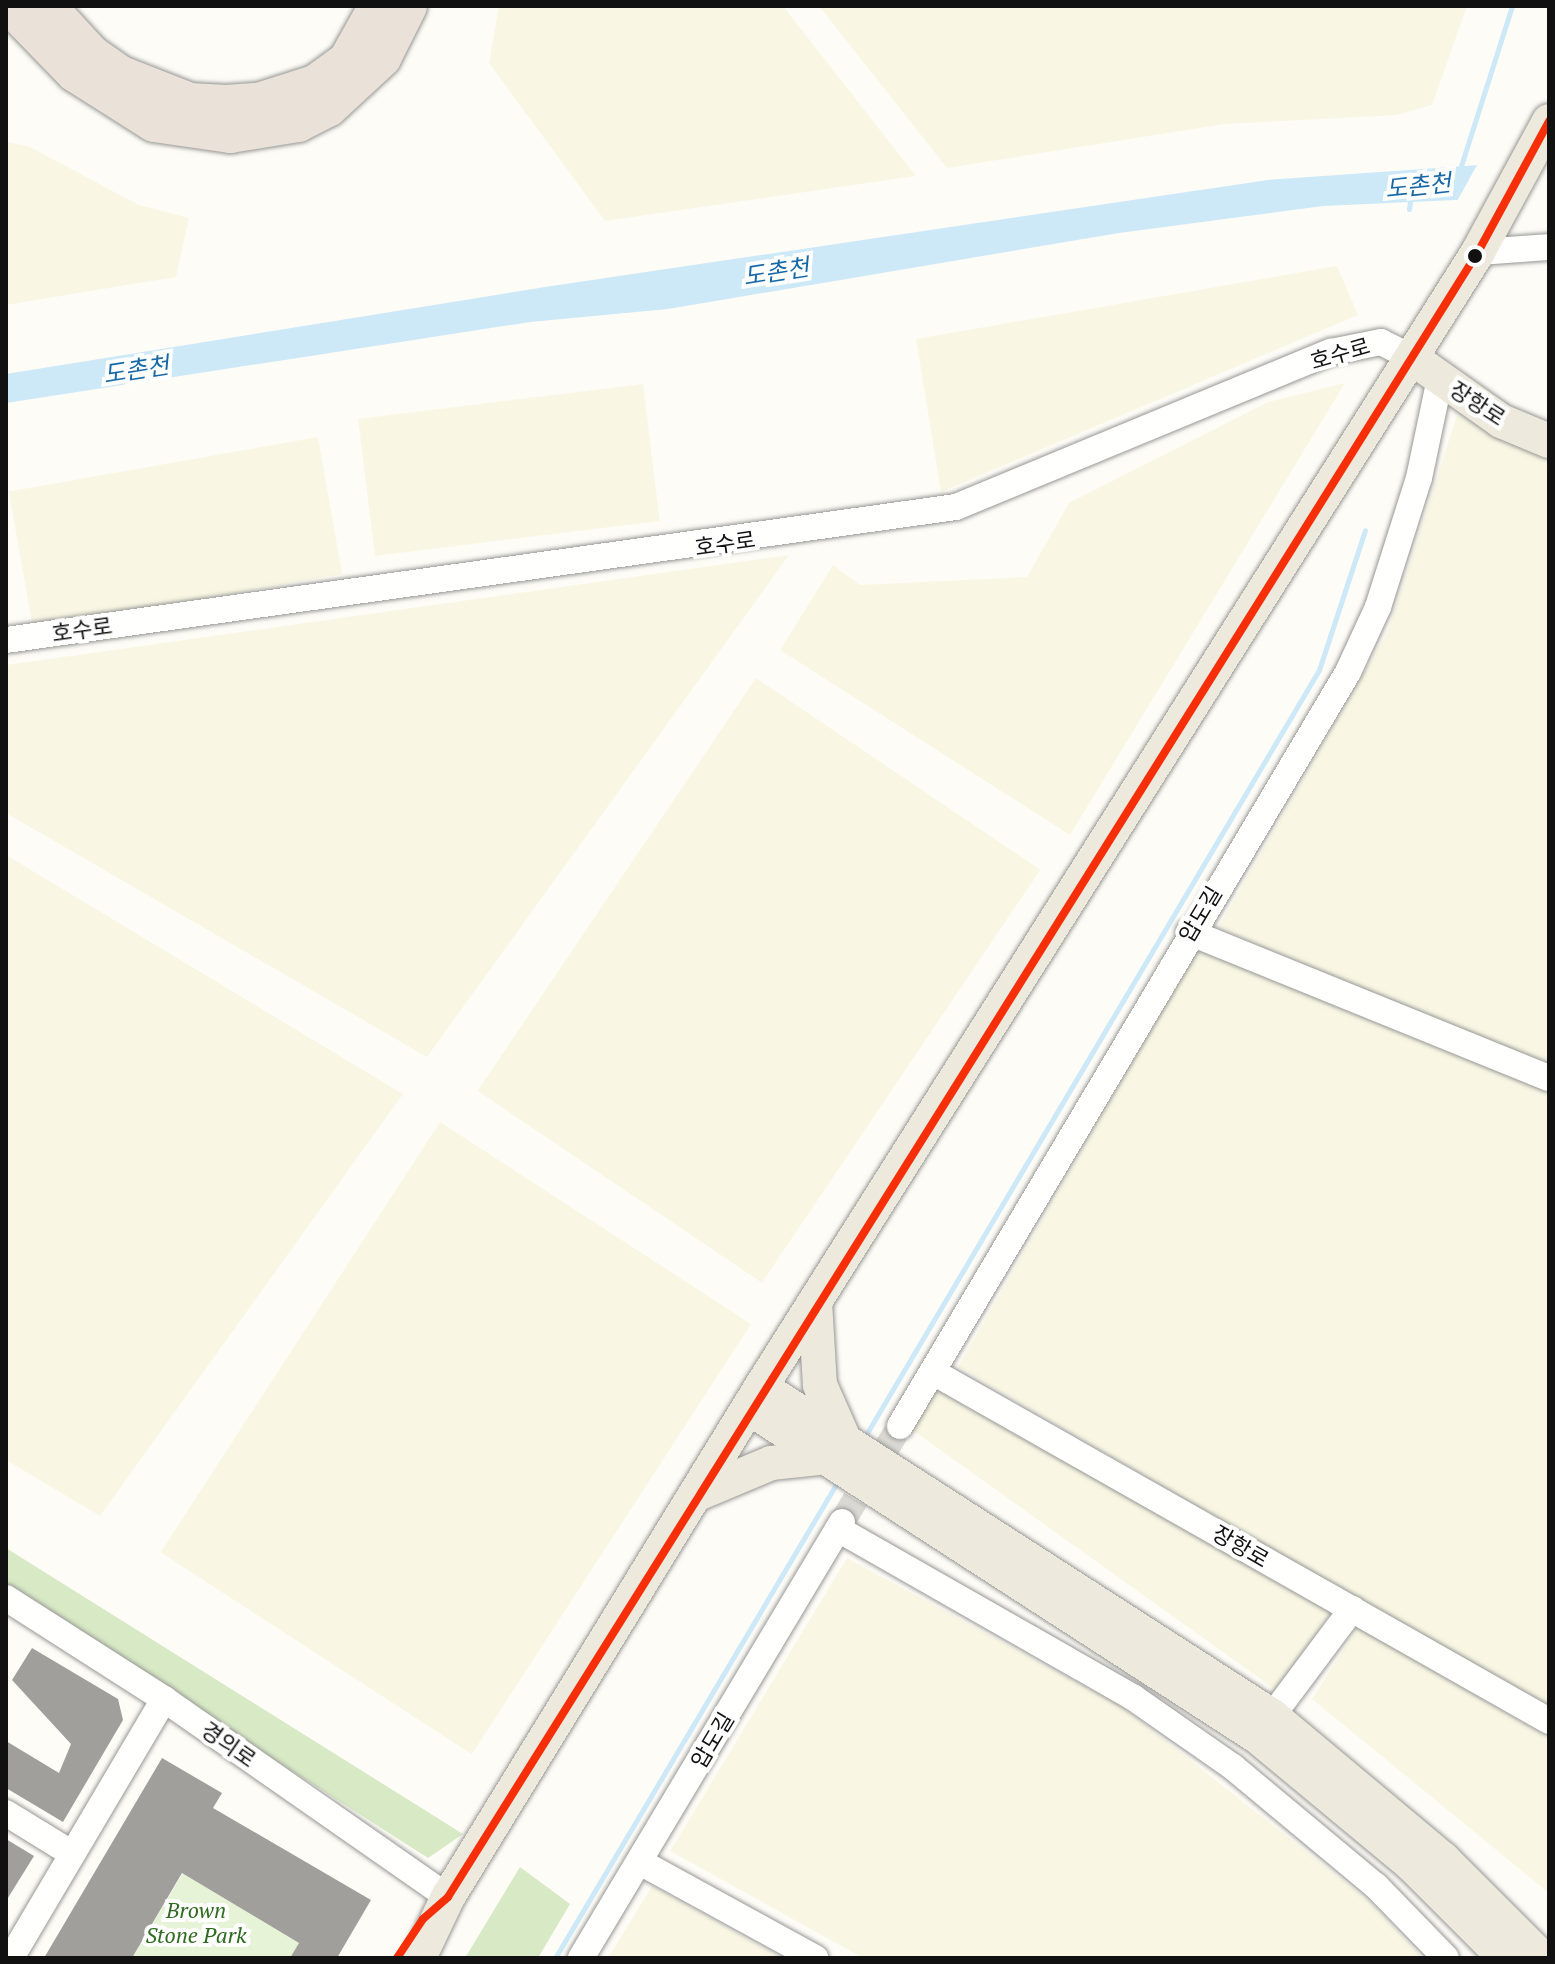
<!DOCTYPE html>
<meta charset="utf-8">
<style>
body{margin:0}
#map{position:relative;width:1555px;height:1964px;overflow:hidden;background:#fdfcf7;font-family:"PT Serif","Noto Sans KR",serif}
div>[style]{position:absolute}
.farmland>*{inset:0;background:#f9f7e4;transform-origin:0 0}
.green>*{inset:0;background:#e7f3d7}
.forest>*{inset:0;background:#d8eac5}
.water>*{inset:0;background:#cde8f7}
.pier>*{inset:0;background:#fdfcf7}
.stream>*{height:5px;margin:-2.5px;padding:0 2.5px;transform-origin:2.5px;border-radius:2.5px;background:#cde8f7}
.building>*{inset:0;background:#a19f9c}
.minor-tunnel>*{height:26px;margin-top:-13px;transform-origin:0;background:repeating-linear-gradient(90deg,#dad9d4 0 26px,transparent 0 39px)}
.roads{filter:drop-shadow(0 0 2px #979795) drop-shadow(0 0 2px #979795)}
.minor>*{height:26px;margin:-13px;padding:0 13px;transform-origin:13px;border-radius:13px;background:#fffffe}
.major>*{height:34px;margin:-17px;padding:0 17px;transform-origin:17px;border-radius:17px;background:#ede9dc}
.highway>*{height:38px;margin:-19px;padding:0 19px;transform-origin:19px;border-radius:19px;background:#eae1d8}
.bus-1>*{height:8px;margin:-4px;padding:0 4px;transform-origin:4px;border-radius:4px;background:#f72f08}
.dots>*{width:22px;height:22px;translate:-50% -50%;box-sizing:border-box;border:4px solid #fff;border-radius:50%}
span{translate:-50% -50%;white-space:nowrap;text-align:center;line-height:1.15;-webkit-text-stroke:8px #fff;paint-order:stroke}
.street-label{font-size:22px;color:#111}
.park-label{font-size:22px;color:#2f6b1f;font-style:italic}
.water-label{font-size:24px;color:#1768a6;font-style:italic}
.frame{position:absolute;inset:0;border:8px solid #111;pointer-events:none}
</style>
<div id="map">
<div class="farmland">
<div style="clip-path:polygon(499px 6px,783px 6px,916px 176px,605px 221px,489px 63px)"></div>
<div style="clip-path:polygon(819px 6px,1467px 6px,1432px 105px,1396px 115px,1225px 124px,947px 168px)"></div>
<div style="clip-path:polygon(6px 142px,28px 146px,139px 205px,189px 218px,176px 277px,6px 305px)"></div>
<div style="clip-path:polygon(1337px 266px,1358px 315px,941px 492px,916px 339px)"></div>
<div style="clip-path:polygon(1345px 383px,1070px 835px,780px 650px,833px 565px,860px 585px,1027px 577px,1069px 503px,1268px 402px)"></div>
<div style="left:643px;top:384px;width:138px;height:287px;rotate:83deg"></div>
<div style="clip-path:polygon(1457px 415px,1549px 456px,1549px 1066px,1218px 928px,1388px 631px)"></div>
<div style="left:318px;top:437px;width:139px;height:314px;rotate:80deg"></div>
<div style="clip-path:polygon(789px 555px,427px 1057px,6px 813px,6px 665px)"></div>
<div style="left:756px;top:678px;width:343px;height:498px;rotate:34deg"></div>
<div style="clip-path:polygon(6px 855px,403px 1094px,100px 1516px,6px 1460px)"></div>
<div style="clip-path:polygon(1197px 949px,1549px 1090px,1549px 1710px,958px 1367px)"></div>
<div style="left:440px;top:1122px;width:371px;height:513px;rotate:33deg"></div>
<div style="clip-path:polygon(939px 1387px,1331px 1613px,1276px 1690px,911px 1429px)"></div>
<div style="clip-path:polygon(847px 1558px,1124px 1708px,1369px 1901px,1423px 1958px,863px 1958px,670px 1851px)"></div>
<div style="clip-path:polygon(1358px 1627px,1549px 1738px,1549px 1893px,1312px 1699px)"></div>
<div style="clip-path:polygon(652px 1886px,782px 1958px,608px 1958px)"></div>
</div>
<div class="green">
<div style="clip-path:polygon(183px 1873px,299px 1943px,290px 1958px,132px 1958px)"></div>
</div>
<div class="forest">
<div style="clip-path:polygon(6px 1548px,463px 1834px,428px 1858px,6px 1588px)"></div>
<div style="clip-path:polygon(520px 1867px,570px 1904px,538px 1958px,465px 1958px)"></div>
</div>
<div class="water">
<div style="clip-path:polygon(1549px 160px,1521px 197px,1323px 206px,1119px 233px,668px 309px,530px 322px,6px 403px,6px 374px,545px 287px,1268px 180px)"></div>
</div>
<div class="pier">
<div style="clip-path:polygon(1549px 156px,1548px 199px,1457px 201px,1481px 158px)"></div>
</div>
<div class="stream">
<div style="left:1460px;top:169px;width:171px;rotate:-72.3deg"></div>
<div style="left:1409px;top:209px;width:15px;rotate:-82deg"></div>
<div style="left:864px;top:1438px;width:893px;rotate:-59.36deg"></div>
<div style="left:1319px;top:670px;width:147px;rotate:-71.8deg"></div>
<div style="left:555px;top:1958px;width:555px;rotate:-59.32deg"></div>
</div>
<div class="building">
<div style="clip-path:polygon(32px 1648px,118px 1699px,123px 1720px,63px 1822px,6px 1788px,6px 1741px,59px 1773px,71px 1744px,12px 1680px)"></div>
<div style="clip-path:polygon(162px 1758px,222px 1793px,213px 1808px,371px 1900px,337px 1958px,290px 1958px,299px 1943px,182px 1873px,132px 1958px,44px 1958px)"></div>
<div style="clip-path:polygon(6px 1839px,34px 1856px,6px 1901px)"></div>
</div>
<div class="minor-tunnel">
<div style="left:842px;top:1522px;width:112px;rotate:-58.9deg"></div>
</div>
<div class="roads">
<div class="minor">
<div style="left:1478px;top:252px;width:71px;rotate:-4deg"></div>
<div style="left:6px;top:640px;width:959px;rotate:-7.97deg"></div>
<div style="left:956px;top:507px;width:406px;rotate:-22.5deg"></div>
<div style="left:1331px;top:352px;width:51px;rotate:-11.3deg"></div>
<div style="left:1381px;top:342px;width:35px;rotate:27deg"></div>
<div style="left:1189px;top:932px;width:388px;rotate:22.1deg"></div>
<div style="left:933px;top:1372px;width:708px;rotate:29.53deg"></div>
<div style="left:900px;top:1426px;width:877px;rotate:-59.28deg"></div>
<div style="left:1348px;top:672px;width:72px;rotate:-65.2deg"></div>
<div style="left:1378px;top:607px;width:135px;rotate:-72.4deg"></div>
<div style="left:1419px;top:478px;width:102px;rotate:-78.1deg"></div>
<div style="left:838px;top:1529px;width:341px;rotate:29.7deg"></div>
<div style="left:1134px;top:1698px;width:121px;rotate:34.9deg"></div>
<div style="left:1233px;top:1767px;width:186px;rotate:39.8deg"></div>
<div style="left:1376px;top:1886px;width:100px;rotate:45.8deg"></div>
<div style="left:6px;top:1598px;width:188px;rotate:32.6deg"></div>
<div style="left:164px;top:1699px;width:346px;rotate:34.9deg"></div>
<div style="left:1272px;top:1716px;width:134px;rotate:-53.2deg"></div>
<div style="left:6px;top:1813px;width:76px;rotate:31.6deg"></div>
<div style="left:640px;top:1862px;width:200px;rotate:28.7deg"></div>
<div style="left:11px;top:1958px;width:301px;rotate:-59.4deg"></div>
<div style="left:581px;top:1958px;width:508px;rotate:-59.09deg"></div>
</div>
<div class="major">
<div style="left:1412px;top:358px;width:109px;rotate:35.3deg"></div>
<div style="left:1501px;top:421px;width:52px;rotate:22.6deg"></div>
<div style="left:815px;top:1302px;width:83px;rotate:86.6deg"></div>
<div style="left:820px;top:1385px;width:57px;rotate:66.1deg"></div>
<div style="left:761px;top:1387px;width:608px;rotate:32.77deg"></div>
<div style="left:1272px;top:1716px;width:223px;rotate:39.9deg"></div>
<div style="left:1443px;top:1859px;width:140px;rotate:45deg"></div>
<div style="left:749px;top:1408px;width:606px;rotate:32.88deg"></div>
<div style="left:1258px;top:1737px;width:199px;rotate:39.7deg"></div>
<div style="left:1411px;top:1864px;width:133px;rotate:45deg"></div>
<div style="left:695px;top:1495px;width:82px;rotate:-22.8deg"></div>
<div style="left:771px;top:1463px;width:57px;rotate:-6deg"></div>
<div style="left:419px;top:1958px;width:68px;rotate:-64.6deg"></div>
<div style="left:448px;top:1897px;width:598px;rotate:-58.46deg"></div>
<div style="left:761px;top:1387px;width:1343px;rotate:-57.72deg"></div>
<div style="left:1478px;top:252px;width:149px;rotate:-61.5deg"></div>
</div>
<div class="highway">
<div style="left:10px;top:6px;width:93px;rotate:45.9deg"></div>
<div style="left:75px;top:73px;width:93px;rotate:32.3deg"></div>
<div style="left:154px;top:123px;width:77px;rotate:8.2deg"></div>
<div style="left:230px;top:134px;width:69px;rotate:-9.2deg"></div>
<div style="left:298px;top:123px;width:34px;rotate:-27deg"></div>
<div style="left:328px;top:108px;width:74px;rotate:-42.8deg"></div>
<div style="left:382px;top:58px;width:58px;rotate:-63.4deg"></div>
<div style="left:47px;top:6px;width:65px;rotate:47.5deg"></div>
<div style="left:91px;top:54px;width:37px;rotate:35deg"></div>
<div style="left:121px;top:75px;width:74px;rotate:21.4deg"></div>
<div style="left:190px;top:102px;width:36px;rotate:3deg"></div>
<div style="left:226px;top:104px;width:32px;rotate:-4deg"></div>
<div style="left:258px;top:102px;width:60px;rotate:-17.5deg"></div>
<div style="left:315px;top:84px;width:39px;rotate:-36deg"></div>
<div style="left:347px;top:61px;width:63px;rotate:-60.6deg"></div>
</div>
</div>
<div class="bus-1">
<div style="left:397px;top:1958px;width:47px;rotate:-56.3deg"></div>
<div style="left:423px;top:1919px;width:33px;rotate:-41deg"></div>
<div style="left:448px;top:1897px;width:1941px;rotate:-57.95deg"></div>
<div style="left:1478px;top:252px;width:149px;rotate:-61.5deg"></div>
</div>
<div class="dots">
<div style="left:1475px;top:256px;background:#111"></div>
</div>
<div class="street-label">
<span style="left:1340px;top:353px;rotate:-16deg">호수로</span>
<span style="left:1478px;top:403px;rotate:33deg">장항로</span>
<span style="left:725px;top:543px;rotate:-8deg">호수로</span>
<span style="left:82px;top:629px;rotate:-8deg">호수로</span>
<span style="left:1200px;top:914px;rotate:-59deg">압도길</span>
<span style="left:1241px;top:1546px;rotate:30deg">장항로</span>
<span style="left:712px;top:1740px;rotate:-59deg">압도길</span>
<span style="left:229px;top:1744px;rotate:35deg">경의로</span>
</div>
<div class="park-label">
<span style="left:196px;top:1922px">Brown<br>Stone Park</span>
</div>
<div class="water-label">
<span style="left:1418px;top:186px;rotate:-6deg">도촌천</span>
<span style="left:776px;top:272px;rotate:-9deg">도촌천</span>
<span style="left:136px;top:370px;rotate:-9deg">도촌천</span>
</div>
<div class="frame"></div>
</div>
